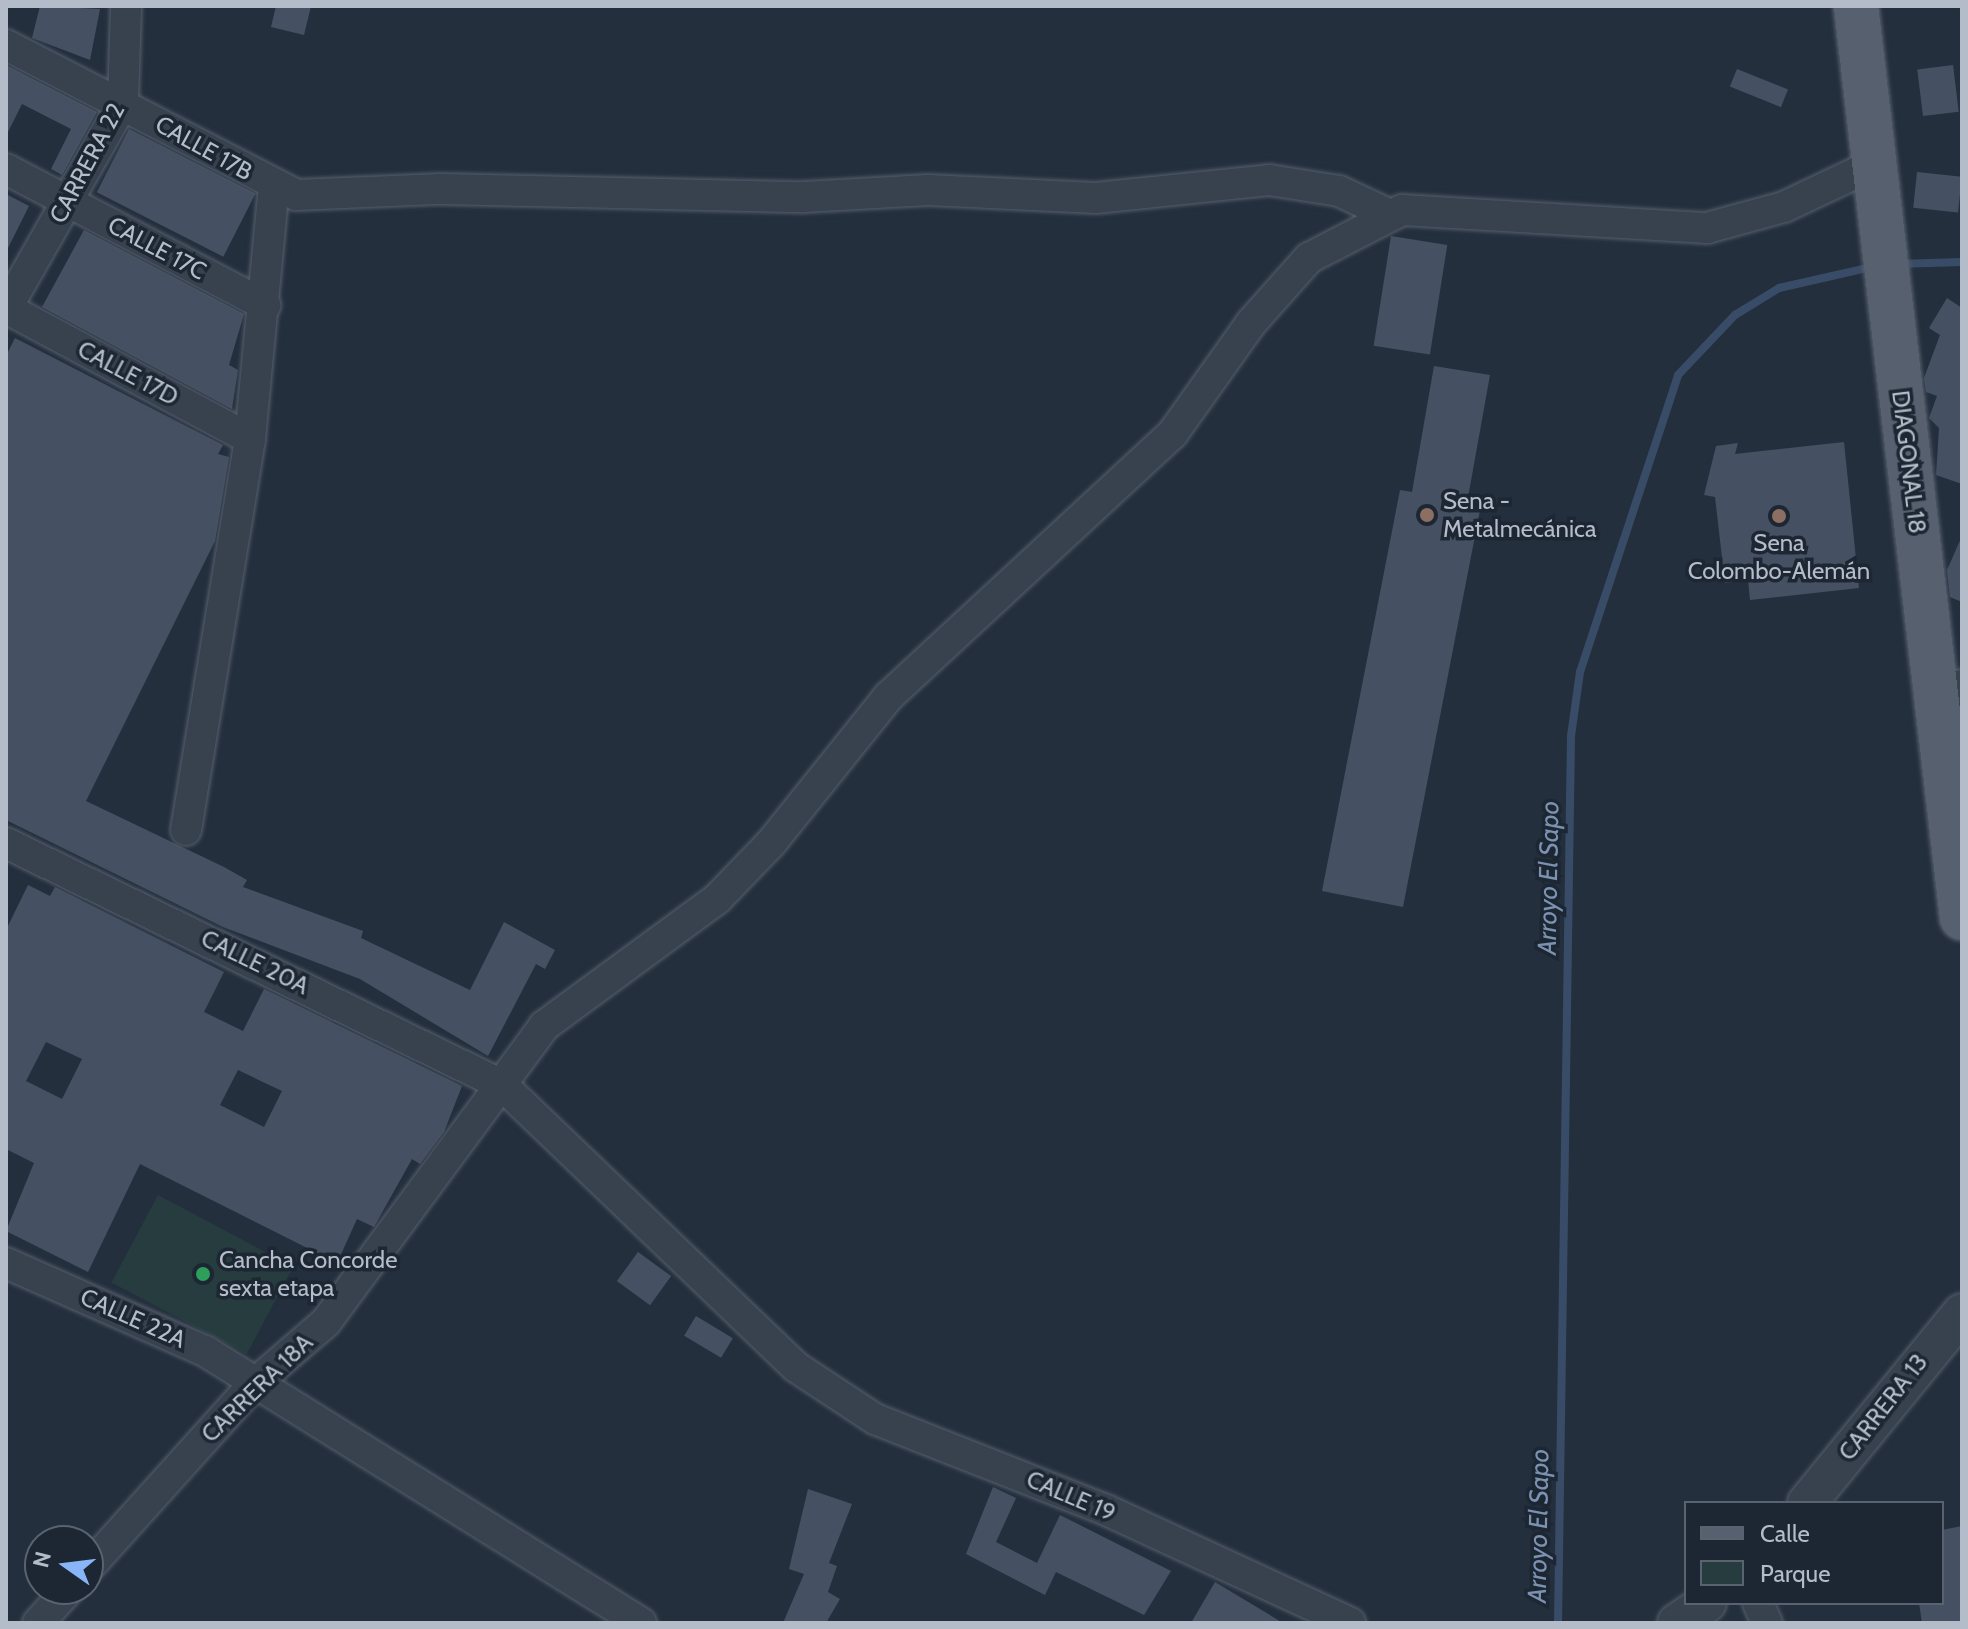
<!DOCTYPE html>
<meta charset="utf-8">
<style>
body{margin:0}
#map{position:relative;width:1968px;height:1629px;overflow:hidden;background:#242f3e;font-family:Cabin,sans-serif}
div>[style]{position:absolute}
.green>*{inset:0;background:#263c3f;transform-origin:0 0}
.stream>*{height:8px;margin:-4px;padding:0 4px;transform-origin:4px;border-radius:4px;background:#394c67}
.building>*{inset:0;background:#455162;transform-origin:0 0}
.roads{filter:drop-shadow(0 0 2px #565f6c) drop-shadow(0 0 2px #565f6c)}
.minor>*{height:30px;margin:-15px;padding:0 15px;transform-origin:15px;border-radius:15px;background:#38414e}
.tertiary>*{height:38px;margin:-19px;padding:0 19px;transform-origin:19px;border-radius:19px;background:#38414e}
.primary>*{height:44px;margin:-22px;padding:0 22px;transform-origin:22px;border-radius:22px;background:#56606e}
.dots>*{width:22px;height:22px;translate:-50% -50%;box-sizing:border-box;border:4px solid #1d2633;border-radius:50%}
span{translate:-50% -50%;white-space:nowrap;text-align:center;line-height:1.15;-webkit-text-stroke:7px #1d2633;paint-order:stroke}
.street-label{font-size:24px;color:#b4bcc9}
.poi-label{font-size:24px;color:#b4bcc9}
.left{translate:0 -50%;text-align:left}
.water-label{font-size:26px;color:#7c92b1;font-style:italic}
.frame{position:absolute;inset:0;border:8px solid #b4bcc9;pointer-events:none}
.legend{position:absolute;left:1684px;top:1501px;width:260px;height:104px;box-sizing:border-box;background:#1d2633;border:2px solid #59626f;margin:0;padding:10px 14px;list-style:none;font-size:24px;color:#b4bcc9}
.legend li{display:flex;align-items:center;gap:16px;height:40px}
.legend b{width:40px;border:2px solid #59626f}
.north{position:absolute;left:24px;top:1525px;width:80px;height:80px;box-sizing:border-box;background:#1d2633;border:2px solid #59626f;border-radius:50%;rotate:284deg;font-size:22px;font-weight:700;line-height:32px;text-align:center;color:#b4bcc9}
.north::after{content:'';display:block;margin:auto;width:28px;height:36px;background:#8ab4f8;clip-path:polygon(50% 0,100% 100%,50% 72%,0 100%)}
</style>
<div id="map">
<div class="green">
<div style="left:158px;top:1195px;width:153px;height:99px;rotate:28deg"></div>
</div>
<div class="stream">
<div style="left:1897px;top:264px;width:65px;rotate:-1.8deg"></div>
<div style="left:1558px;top:1623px;width:887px;rotate:-89.16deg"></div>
<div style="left:1571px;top:736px;width:65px;rotate:-82deg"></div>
<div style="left:1580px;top:672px;width:313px;rotate:-71.7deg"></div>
<div style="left:1678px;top:375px;width:83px;rotate:-46.5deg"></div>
<div style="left:1735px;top:315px;width:52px;rotate:-31.5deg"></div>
<div style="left:1779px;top:288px;width:90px;rotate:-12.8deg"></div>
</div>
<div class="building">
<div style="clip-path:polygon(40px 6px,100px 9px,90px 60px,32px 38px)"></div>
<div style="clip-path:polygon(276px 6px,311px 6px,304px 35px,271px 27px)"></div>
<div style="clip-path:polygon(6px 65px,97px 112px,62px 175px,51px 169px,71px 129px,22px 104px,6px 136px)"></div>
<div style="left:1953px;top:65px;width:47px;height:36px;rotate:83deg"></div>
<div style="left:1737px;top:69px;width:55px;height:19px;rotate:22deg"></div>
<div style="left:129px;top:129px;width:142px;height:71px;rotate:27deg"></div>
<div style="left:1917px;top:172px;width:45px;height:36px;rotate:6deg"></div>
<div style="clip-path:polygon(6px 194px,29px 206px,6px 252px)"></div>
<div style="clip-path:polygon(84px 230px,244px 314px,229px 365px,238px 370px,232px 409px,42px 307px)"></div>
<div style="left:1391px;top:236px;width:57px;height:111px;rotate:9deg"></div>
<div style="clip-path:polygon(1947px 298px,1962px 308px,1962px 484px,1936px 475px,1939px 428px,1929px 418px,1937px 396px,1926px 392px,1924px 378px,1940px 335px,1929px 328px)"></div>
<div style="clip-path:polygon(15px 338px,223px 445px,218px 454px,229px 457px,215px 541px,86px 801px,224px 867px,247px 880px,243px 887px,363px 931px,361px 938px,470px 990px,504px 922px,555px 950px,545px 969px,536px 964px,488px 1056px,360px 979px,223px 927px,6px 820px,6px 356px)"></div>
<div style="clip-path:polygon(1434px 366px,1490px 375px,1467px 503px,1481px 505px,1403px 907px,1322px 891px,1400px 490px,1412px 492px)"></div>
<div style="clip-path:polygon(1844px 442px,1859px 588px,1750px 600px,1748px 580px,1725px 583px,1715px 497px,1704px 495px,1716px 446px,1738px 443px,1735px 454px)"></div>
<div style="clip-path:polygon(1962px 536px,1962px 602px,1950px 597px,1947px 570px)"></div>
<div style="clip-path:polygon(evenodd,28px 885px,50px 896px,55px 887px,224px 972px,204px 1012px,243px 1031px,264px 989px,462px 1086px,444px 1132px,420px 1164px,412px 1159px,374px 1227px,357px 1219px,337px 1263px,140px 1164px,88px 1272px,6px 1231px,34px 1163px,6px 1149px,6px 930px,28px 885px,46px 1042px,82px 1059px,62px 1099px,26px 1081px,46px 1042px,28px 885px,238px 1070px,282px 1091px,264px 1127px,220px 1105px,238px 1070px)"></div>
<div style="left:638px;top:1252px;width:41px;height:36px;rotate:36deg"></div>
<div style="left:696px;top:1316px;width:43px;height:23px;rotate:31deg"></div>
<div style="clip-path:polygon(993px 1487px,1016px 1498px,996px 1542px,1037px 1563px,1060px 1515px,1171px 1571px,1144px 1615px,1056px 1572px,1045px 1595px,966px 1554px)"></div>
<div style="clip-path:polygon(808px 1489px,852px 1504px,829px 1563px,837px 1566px,828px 1592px,840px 1599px,826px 1623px,783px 1623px,804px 1574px,789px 1569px)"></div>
<div style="clip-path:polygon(1962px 1526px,1962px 1623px,1922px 1623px,1919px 1603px,1942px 1603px,1942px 1530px)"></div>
<div style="clip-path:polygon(1215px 1582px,1283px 1623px,1191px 1623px)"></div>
</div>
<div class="roads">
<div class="minor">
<div style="left:6px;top:45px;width:326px;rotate:27.3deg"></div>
<div style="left:296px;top:195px;width:146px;rotate:-2.4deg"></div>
<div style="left:442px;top:189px;width:362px;rotate:1.3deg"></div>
<div style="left:804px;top:197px;width:124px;rotate:-3.2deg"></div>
<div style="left:928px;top:190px;width:168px;rotate:2.7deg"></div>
<div style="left:1096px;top:198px;width:174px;rotate:-5.9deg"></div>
<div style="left:1269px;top:180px;width:71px;rotate:8.9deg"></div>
<div style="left:1339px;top:191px;width:52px;rotate:25.1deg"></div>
<div style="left:6px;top:169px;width:293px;rotate:27.7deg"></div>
<div style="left:6px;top:308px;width:277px;rotate:28.2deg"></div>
<div style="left:6px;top:309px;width:237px;rotate:-60.4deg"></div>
<div style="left:123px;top:103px;width:97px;rotate:-88.2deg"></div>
<div style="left:1962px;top:685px;width:30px;rotate:135deg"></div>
<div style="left:1941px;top:706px;width:22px;rotate:18deg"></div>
<div style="left:186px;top:830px;width:396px;rotate:-80.7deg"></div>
<div style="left:250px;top:439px;width:254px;rotate:-84.6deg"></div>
<div style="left:6px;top:843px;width:552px;rotate:26.01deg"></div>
<div style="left:502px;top:1085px;width:407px;rotate:43.8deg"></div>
<div style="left:796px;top:1367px;width:95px;rotate:33.4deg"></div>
<div style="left:875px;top:1419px;width:248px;rotate:21.5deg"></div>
<div style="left:1106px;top:1510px;width:269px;rotate:24.8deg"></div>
<div style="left:6px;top:1263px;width:218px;rotate:23.9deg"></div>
<div style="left:205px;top:1351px;width:514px;rotate:31.96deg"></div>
<div style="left:88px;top:1568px;width:246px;rotate:-48deg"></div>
<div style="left:253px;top:1385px;width:96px;rotate:-40.8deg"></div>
<div style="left:326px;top:1322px;width:368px;rotate:-53.6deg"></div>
<div style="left:544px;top:1026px;width:215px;rotate:-36.3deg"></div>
<div style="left:717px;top:899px;width:79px;rotate:-46deg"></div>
<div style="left:772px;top:842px;width:186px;rotate:-51.3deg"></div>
<div style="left:888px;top:697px;width:388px;rotate:-42.8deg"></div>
<div style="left:1173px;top:433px;width:136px;rotate:-54.6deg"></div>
<div style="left:1252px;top:322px;width:86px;rotate:-48.3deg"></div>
<div style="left:1309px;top:258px;width:105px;rotate:-27.3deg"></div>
<div style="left:1402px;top:210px;width:306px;rotate:3.4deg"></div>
<div style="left:1707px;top:228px;width:80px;rotate:-15.3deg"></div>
<div style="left:1784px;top:207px;width:101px;rotate:-25.3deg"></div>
<div style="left:1758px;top:1603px;width:22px;rotate:66deg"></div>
<div style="left:38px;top:1623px;width:46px;rotate:-47.6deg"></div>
</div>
<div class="tertiary">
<div style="left:1807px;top:1503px;width:245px;rotate:-50.8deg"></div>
<div style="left:1677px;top:1623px;width:36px;rotate:-34deg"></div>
</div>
<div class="primary">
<div style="left:1856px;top:6px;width:918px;rotate:83.37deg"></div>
</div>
</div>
<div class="dots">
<div style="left:1427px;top:515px;background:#8d6e63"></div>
<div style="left:1779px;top:516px;background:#8d6e63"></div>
<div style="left:203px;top:1274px;background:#2e9e5b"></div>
</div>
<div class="street-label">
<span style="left:204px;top:148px;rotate:29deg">CALLE 17B</span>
<span style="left:87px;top:163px;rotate:-62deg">CARRERA 22</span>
<span style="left:157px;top:248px;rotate:28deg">CALLE 17C</span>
<span style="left:128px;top:373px;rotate:28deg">CALLE 17D</span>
<span style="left:1909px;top:462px;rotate:83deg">DIAGONAL 18</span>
<span style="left:255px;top:962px;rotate:26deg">CALLE 20A</span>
<span style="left:133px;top:1318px;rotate:24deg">CALLE 22A</span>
<span style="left:257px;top:1388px;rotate:-44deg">CARRERA 18A</span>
<span style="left:1883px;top:1407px;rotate:-52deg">CARRERA 13</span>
<span style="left:1071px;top:1496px;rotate:23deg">CALLE 19</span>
</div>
<div class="poi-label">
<span class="left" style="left:1443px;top:515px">Sena -<br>Metalmecánica</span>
<span style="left:1779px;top:557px">Sena<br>Colombo-Alemán</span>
<span class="left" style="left:219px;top:1274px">Cancha Concorde<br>sexta etapa</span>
</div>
<div class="water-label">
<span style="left:1549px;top:878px;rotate:-89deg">Arroyo El Sapo</span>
<span style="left:1539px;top:1526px;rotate:-89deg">Arroyo El Sapo</span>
</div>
<div class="frame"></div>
<ul class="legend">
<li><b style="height:10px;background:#56606e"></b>Calle</li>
<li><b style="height:22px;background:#263c3f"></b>Parque</li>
</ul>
<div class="north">N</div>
</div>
